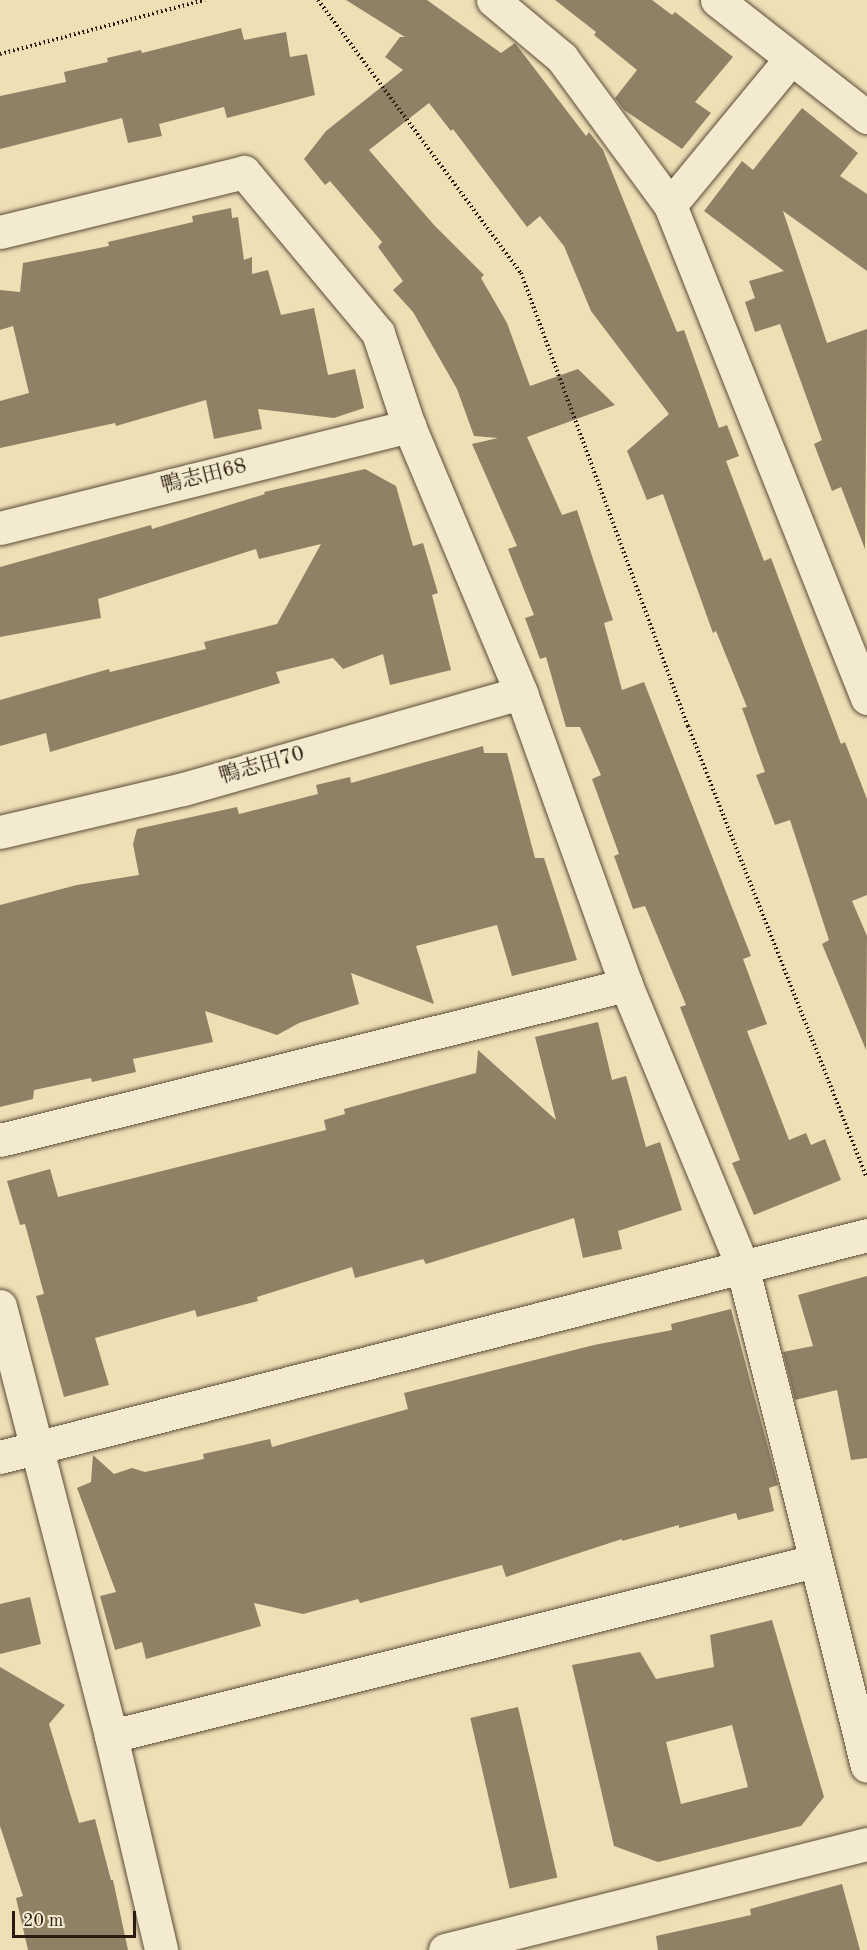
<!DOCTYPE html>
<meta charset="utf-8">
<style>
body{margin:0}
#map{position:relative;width:867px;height:1950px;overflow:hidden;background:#eedfb5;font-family:"Old Standard TT","Noto Serif JP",serif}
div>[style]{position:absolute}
.building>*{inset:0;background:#8f8166;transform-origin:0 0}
.path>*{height:4px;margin-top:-2px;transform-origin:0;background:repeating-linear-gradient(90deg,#291b10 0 1.5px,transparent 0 4.5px)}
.roads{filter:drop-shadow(0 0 2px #5a4c39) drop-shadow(0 0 2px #5a4c39)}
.minor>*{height:33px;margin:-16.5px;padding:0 16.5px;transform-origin:16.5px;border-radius:16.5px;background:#f4eacf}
.tertiary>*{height:33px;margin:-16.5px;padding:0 16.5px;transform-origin:16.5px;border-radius:16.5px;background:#f4eacf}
span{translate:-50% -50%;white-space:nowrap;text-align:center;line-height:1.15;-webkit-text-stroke:6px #f4eacf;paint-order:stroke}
.street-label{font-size:21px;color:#291b10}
.scale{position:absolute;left:12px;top:1911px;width:124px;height:27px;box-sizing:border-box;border:3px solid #291b10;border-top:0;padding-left:8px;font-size:18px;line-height:21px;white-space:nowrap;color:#291b10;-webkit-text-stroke:4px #f4eacf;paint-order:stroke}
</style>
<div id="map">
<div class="building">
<div style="clip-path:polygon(346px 0,427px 0,501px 53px,515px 43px,586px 136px,589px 132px,603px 150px,677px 332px,684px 330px,719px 428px,727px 425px,739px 456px,726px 461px,764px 561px,771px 558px,841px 744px,845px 742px,867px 799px,867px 895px,852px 901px,867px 936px,866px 1050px,822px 944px,829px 940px,790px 820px,775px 825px,756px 775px,765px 772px,742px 708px,747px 707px,716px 631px,713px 633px,663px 494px,647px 500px,627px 451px,669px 414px,591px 311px,564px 246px,540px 216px,527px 227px,453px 129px,451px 131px,429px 103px,369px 150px,434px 225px,484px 275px,481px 278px,507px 323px,530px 386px,578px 369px,615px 405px,527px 437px,562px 515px,577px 510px,613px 620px,604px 623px,622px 690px,644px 682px,751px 956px,743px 959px,767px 1024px,747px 1031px,789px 1140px,806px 1133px,811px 1145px,825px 1139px,841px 1180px,754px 1215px,732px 1163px,740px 1160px,680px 1007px,686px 1005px,645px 906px,633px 909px,614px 856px,619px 854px,592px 779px,601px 775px,580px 727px,566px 727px,546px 657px,540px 659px,525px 618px,534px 615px,508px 549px,517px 546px,472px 444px,498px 438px,474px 436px,457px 389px,413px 312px,393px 290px,403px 281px,378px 247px,382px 242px,330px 181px,325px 185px,304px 159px,326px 131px,403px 70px,385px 57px,400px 37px,405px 37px)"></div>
<div style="clip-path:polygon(555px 0,652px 0,672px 15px,675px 12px,733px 57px,695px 102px,711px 113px,682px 149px,624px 110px,615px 98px,637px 70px,594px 35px,596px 32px)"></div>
<div style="clip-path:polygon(241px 28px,244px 40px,286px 32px,290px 57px,307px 54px,315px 95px,227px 118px,224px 107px,159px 124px,162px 136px,128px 143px,122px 118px,0 149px,0 96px,66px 82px,64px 72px,108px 62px,107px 58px,141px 50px,142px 53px)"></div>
<div style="clip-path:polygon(802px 108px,858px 153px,840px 176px,867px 194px,867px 271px,783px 211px,827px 343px,867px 329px,865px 549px,841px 487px,832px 491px,814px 444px,822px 440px,780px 324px,755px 332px,745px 302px,755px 298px,749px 281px,784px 271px,704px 211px,742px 161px,753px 170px)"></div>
<div style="clip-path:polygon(231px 208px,232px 218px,238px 217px,244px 260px,252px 257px,252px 274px,268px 270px,281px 315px,314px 308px,328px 375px,355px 369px,364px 408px,334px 418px,258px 409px,262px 429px,214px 439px,206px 400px,116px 426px,115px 423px,0 448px,0 401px,29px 393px,13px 326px,0 330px,0 290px,20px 292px,23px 263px,109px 246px,108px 242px,193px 222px,192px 216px)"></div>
<div style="clip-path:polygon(365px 469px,396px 486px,413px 546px,423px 543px,438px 593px,432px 595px,451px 670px,390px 685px,383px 654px,343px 669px,333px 658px,276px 672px,280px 683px,50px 752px,46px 733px,0 746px,0 700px,109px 669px,110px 672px,206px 649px,204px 642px,277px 624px,321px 544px,259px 559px,256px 549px,98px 599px,101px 618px,0 637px,0 567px,151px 525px,152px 529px,265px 494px,264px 492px)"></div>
<div style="clip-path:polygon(483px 746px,484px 753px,507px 753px,535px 858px,544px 858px,577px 960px,512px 976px,497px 925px,416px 946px,434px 1004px,351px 973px,359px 1004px,299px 1023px,277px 1035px,205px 1011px,213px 1042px,133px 1059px,136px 1072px,92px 1082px,91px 1078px,34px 1090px,33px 1099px,0 1107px,0 905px,77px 885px,139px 875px,133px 844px,137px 829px,237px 807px,239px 814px,318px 794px,316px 785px,350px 777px,351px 783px)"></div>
<div style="clip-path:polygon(598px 1022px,612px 1080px,626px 1076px,646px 1147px,660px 1142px,682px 1210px,618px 1231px,622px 1249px,583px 1258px,574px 1218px,426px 1264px,423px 1259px,355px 1278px,352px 1267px,257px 1297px,258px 1301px,197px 1317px,195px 1310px,95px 1338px,109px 1385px,64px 1397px,36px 1296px,44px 1294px,25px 1224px,20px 1225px,7px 1181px,50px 1169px,58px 1197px,326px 1130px,324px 1120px,345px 1114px,344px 1109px,476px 1073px,478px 1050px,556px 1120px,535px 1037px)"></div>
<div style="clip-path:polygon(867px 1276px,867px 1458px,851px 1460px,837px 1390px,795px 1400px,783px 1352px,813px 1346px,798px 1295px)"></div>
<div style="clip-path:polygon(731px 1309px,778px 1485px,769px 1488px,774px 1511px,738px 1520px,736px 1513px,679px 1528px,679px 1525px,622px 1541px,622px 1539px,506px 1577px,502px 1565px,360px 1603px,358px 1599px,303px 1614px,254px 1603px,261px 1626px,146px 1659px,142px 1642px,115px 1650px,100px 1596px,116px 1592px,77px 1488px,91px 1482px,93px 1455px,114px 1474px,132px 1468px,145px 1472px,204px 1459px,203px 1454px,270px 1439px,272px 1447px,408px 1409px,404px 1393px,594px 1345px,672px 1330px,671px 1324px)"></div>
<div style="clip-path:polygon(30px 1597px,41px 1644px,0 1654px,0 1604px)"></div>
<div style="clip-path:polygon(evenodd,772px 1620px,824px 1797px,801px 1826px,658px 1862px,614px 1846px,572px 1665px,640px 1652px,656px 1679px,714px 1667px,710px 1635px,772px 1620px,732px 1725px,748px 1787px,681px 1804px,666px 1742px,732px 1725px)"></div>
<div style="clip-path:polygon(0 1667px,65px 1705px,49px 1724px,79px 1823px,95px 1819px,111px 1880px,113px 1880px,128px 1950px,28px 1950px,16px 1898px,23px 1896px,0 1826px)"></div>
<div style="left:518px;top:1707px;width:175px;height:49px;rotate:77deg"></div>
<div style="clip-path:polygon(842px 1884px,860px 1950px,658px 1950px,656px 1936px,751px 1915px,750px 1909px)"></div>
</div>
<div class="path">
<div style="left:318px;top:0;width:340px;rotate:53.4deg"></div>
<div style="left:521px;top:273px;width:483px;rotate:69.8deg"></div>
<div style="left:688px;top:726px;width:485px;rotate:68.4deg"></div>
<div style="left:0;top:54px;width:212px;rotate:-14.8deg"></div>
</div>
<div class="roads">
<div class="minor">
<div style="left:493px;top:0;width:90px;rotate:40deg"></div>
<div style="left:562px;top:58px;width:182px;rotate:53.7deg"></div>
<div style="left:670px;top:205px;width:531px;rotate:68.22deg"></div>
<div style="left:670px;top:205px;width:190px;rotate:-50.5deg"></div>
<div style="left:0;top:232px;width:251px;rotate:-13.8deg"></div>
<div style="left:244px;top:172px;width:209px;rotate:50.2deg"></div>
<div style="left:378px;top:333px;width:98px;rotate:71.6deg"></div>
<div style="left:409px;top:426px;width:290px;rotate:67.2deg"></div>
<div style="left:521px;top:693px;width:310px;rotate:70.2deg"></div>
<div style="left:626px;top:985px;width:303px;rotate:67.5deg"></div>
<div style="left:742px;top:1265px;width:516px;rotate:75.99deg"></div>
<div style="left:0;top:528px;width:422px;rotate:-14deg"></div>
<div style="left:0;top:832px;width:188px;rotate:-13.2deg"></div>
<div style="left:183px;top:789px;width:351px;rotate:-15.9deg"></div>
<div style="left:0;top:1140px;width:645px;rotate:-13.91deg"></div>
<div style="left:0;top:1306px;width:444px;rotate:75.5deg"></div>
<div style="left:111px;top:1736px;width:220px;rotate:76.8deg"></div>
<div style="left:111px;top:1736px;width:725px;rotate:-13.96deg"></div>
<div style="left:445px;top:1950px;width:435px;rotate:-14.1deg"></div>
</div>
<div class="tertiary">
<div style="left:717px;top:0;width:190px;rotate:38deg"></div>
<div style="left:0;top:1457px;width:895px;rotate:-14.36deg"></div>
</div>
</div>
<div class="street-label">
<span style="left:204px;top:477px;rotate:-14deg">鴨志田68</span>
<span style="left:262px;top:766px;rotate:-16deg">鴨志田70</span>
</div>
<div class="scale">20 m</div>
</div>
